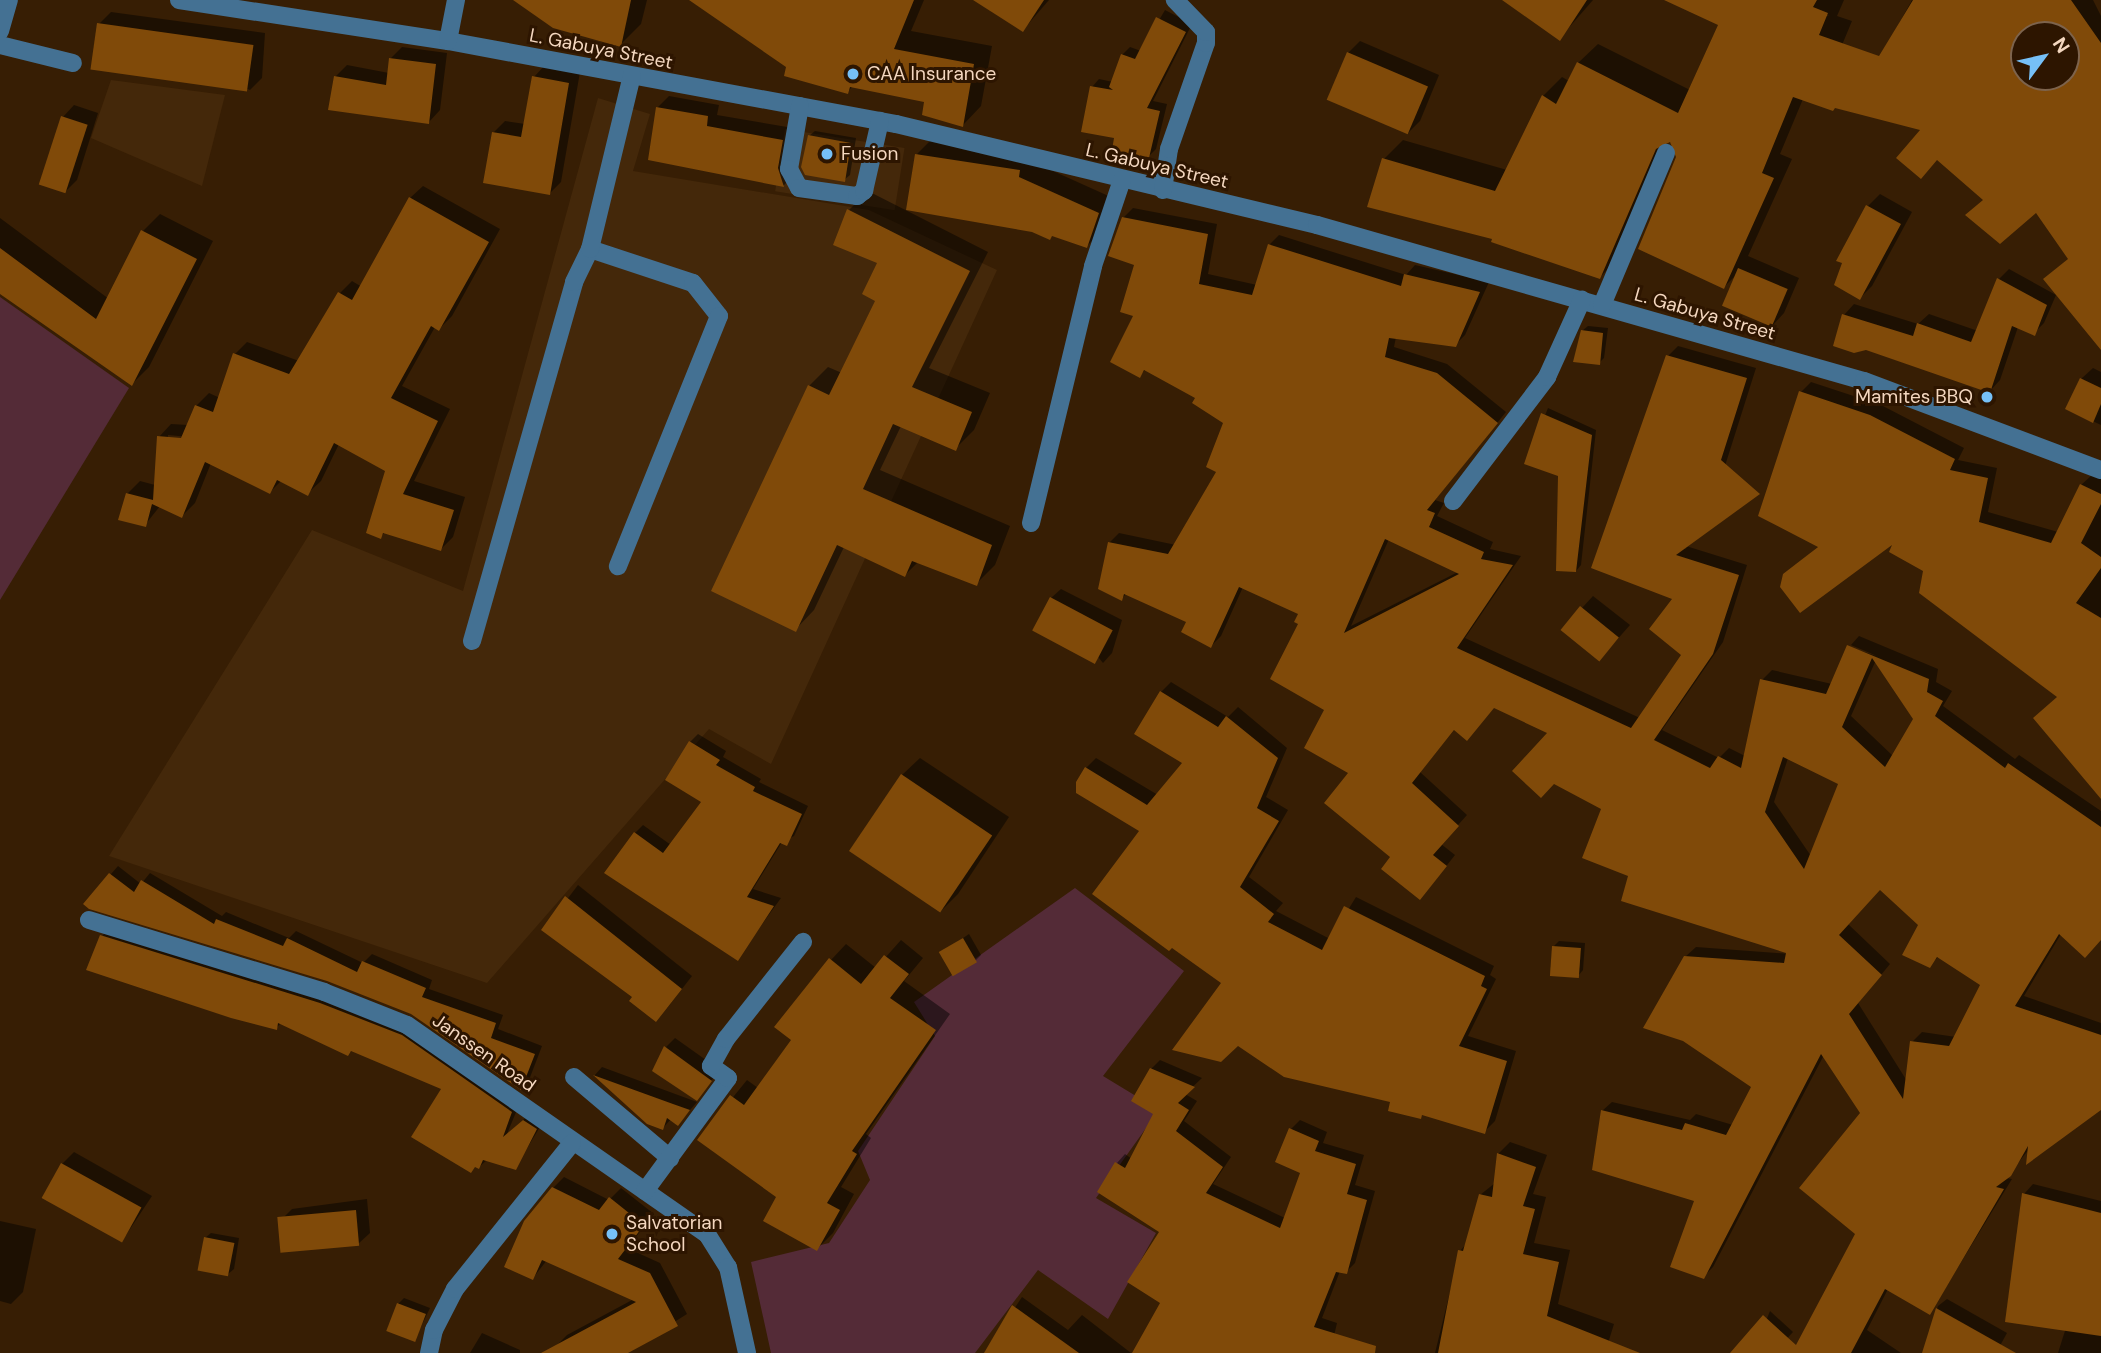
<!DOCTYPE html>
<style>
body{margin:0}
#map{position:relative;width:2101px;height:1353px;overflow:hidden;background:#371e04;font-family:"DM Sans",sans-serif}
div>[style]{position:absolute}
.built>*{inset:0;background:#44280a;transform-origin:0 0}
.green>*{inset:0;background:#542b37}
.shadow>*{inset:0;background:#0007}
.building>*{inset:0;background:#804a09;transform-origin:0 0}
.minor>*{height:18px;margin:-9px;padding:0 9px;transform-origin:9px;border-radius:9px;background:#447193}
.dots>*{width:19px;height:19px;translate:-50% -50%;box-sizing:border-box;border:4px solid #2d1500;border-radius:50%}
span{translate:-50% -50%;white-space:nowrap;text-align:center;line-height:1.15;-webkit-text-stroke:6px #2d1500;paint-order:stroke}
.street-label{font-size:19px;color:#f4d7bf}
.poi-label{font-size:19px;color:#f4d7bf}
.left{translate:0 -50%;text-align:left}
.right{translate:-100% -50%;text-align:right}
.north{position:absolute;left:2010px;top:21px;width:70px;height:70px;box-sizing:border-box;background:#2d1500;border:2px solid #7d634c;border-radius:50%;rotate:57deg;font-size:19px;font-weight:700;line-height:28px;text-align:center;color:#f4d7bf}
.north::after{content:'';display:block;margin:auto;width:24px;height:32px;background:#76c0f7;clip-path:polygon(50% 0,100% 100%,50% 72%,0 100%)}
</style>
<div id="map">
<div class="built">
<div style="clip-path:polygon(111px 80px,225px 95px,202px 186px,91px 138px)"></div>
<div style="clip-path:polygon(598px 98px,650px 114px,633px 171px,869px 210px,997px 270px,771px 764px,709px 729px,487px 983px,109px 856px,312px 530px,463px 591px)"></div>
<div style="left:785px;top:129px;width:121px;height:63px;rotate:9deg"></div>
</div>
<div class="green">
<div style="clip-path:polygon(0 297px,129px 388px,0 600px)"></div>
<div style="clip-path:polygon(1075px 888px,1184px 971px,1103px 1076px,1159px 1110px,1096px 1198px,1156px 1233px,1108px 1319px,1038px 1270px,975px 1353px,771px 1353px,751px 1262px,829px 1243px,870px 1180px,858px 1151px,935px 1036px,914px 1002px)"></div>
</div>
<div class="shadow">
<div style="clip-path:polygon(516px 0,647px 0,641px 24px,620px 45px)"></div>
<div style="clip-path:polygon(700px 0,924px 0,911px 31px,992px 46px,981px 106px,963px 125px,926px 100px,853px 86px,847px 92px,788px 66px)"></div>
<div style="clip-path:polygon(976px 0,1049px 0,1023px 30px)"></div>
<div style="clip-path:polygon(1506px 0,1593px 0,1559px 39px)"></div>
<div style="clip-path:polygon(1668px 0,1844px 0,1837px 16px,1852px 21px,1827px 81px,1803px 99px,1780px 154px,1792px 159px,1748px 256px,1799px 278px,1784px 313px,1773px 325px,1737px 274px,1724px 287px,1677px 146px,1668px 141px,1619px 258px,1600px 277px,1494px 237px,1384px 159px,1403px 140px,1507px 170px,1543px 96px,1562px 77px,1569px 81px,1578px 63px,1598px 44px,1690px 90px,1721px 24px)"></div>
<div style="clip-path:polygon(evenodd,1912px 0,2093px 0,2101px 16px,2101px 331px,2069px 258px,2036px 210px,1984px 199px,1923px 129px,1851px 110px,1912px 0,2024px 35px,2066px 35px,2066px 77px,2024px 77px,2024px 35px)"></div>
<div style="clip-path:polygon(1165px 10px,1192px 24px,1153px 101px,1167px 104px,1156px 149px,1148px 157px,1116px 137px,1092px 87px,1099px 79px,1113px 82px,1122px 55px,1130px 47px,1141px 51px)"></div>
<div style="clip-path:polygon(111px 12px,265px 33px,262px 78px,250px 90px,99px 24px)"></div>
<div style="clip-path:polygon(1360px 41px,1439px 75px,1420px 121px,1408px 133px,1348px 53px)"></div>
<div style="clip-path:polygon(402px 47px,447px 53px,440px 110px,429px 122px,335px 77px,347px 65px,389px 73px,390px 59px)"></div>
<div style="clip-path:polygon(545px 65px,580px 72px,561px 182px,550px 193px,493px 133px,505px 121px,525px 124px,534px 77px)"></div>
<div style="clip-path:polygon(669px 96px,719px 105px,717px 115px,793px 128px,795px 174px,784px 185px,650px 159px,657px 108px)"></div>
<div style="clip-path:polygon(74px 105px,98px 113px,77px 180px,66px 191px,63px 117px)"></div>
<div style="clip-path:polygon(815px 131px,856px 138px,850px 175px,844px 180px,809px 136px)"></div>
<div style="clip-path:polygon(932px 139px,1033px 162px,1113px 198px,1102px 231px,1087px 246px,917px 154px)"></div>
<div style="clip-path:polygon(evenodd,423px 186px,500px 229px,452px 316px,439px 329px,435px 327px,402px 386px,450px 409px,414px 481px,465px 497px,453px 537px,441px 549px,385px 532px,380px 537px,387px 470px,339px 444px,321px 481px,308px 493px,281px 481px,270px 492px,211px 463px,195px 503px,182px 516px,160px 506px,145px 525px,127px 494px,140px 481px,155px 485px,159px 437px,171px 424px,188px 425px,196px 406px,209px 393px,220px 398px,235px 354px,247px 342px,299px 361px,339px 294px,352px 281px,362px 287px,410px 198px,423px 186px,168px 435px,190px 437px,190px 440px,168px 439px,168px 435px)"></div>
<div style="clip-path:polygon(868px 191px,988px 252px,929px 368px,990px 393px,974px 430px,955px 449px,901px 426px,880px 470px,1010px 526px,995px 565px,976px 584px,918px 562px,905px 575px,844px 547px,814px 610px,796px 629px,713px 590px,809px 386px,828px 367px,842px 373px,878px 300px,880px 262px,849px 210px)"></div>
<div style="clip-path:polygon(1880px 194px,1912px 212px,1872px 286px,1860px 298px,1868px 206px)"></div>
<div style="clip-path:polygon(evenodd,1133px 208px,1217px 224px,1208px 274px,1257px 285px,1269px 245px,1279px 235px,1406px 275px,1415px 265px,1489px 282px,1465px 335px,1455px 345px,1396px 337px,1394px 347px,1447px 364px,1506px 412px,1435px 500px,1444px 503px,1437px 516px,1493px 542px,1490px 549px,1521px 556px,1465px 638px,1640px 718px,1683px 654px,1675px 598px,1668px 356px,1678px 346px,1756px 368px,1705px 529px,1686px 546px,1747px 565px,1723px 642px,1662px 730px,1719px 758px,1729px 748px,1745px 756px,1762px 680px,1772px 670px,1832px 684px,1848px 647px,1877px 656px,1851px 645px,1859px 636px,1938px 669px,1936px 682px,1952px 691px,1943px 706px,2015px 759px,2019px 755px,2101px 811px,2101px 939px,2061px 934px,2024px 996px,2101px 1023px,2101px 1108px,2030px 1148px,2006px 1178px,2012px 1179px,1930px 1313px,1888px 1289px,1867px 1330px,1901px 1353px,1794px 1353px,1857px 1234px,1862px 1113px,1824px 1055px,1713px 1267px,1703px 1277px,1696px 1200px,1602px 1111px,1612px 1102px,1690px 1120px,1696px 1114px,1733px 1125px,1754px 1086px,1685px 957px,1696px 947px,1790px 954px,1631px 875px,1603px 808px,1550px 732px,1494px 707px,1455px 729px,1420px 772px,1467px 815px,1441px 844px,1455px 855px,1429px 888px,1393px 856px,1350px 772px,1326px 709px,1300px 613px,1243px 587px,1221px 636px,1211px 646px,1188px 621px,1127px 593px,1121px 599px,1109px 543px,1119px 533px,1176px 545px,1219px 471px,1225px 422px,1197px 397px,1146px 369px,1139px 376px,1136px 264px,1123px 218px,1133px 208px,1389px 539px,1458px 572px,1351px 626px,1389px 539px,1133px 208px,1876px 660px,1915px 719px,1893px 756px,1851px 716px,1876px 660px,1133px 208px,1788px 758px,1841px 783px,1811px 856px,1774px 802px,1788px 758px,1133px 208px,1881px 888px,1920px 925px,1930px 965px,1939px 956px,1982px 985px,1956px 1037px,1922px 1032px,1912px 1042px,1907px 1081px,1858px 1003px,1890px 964px,1848px 924px,1881px 888px)"></div>
<div style="clip-path:polygon(160px 214px,213px 241px,149px 367px,132px 384px,0 292px,0 218px,109px 299px,143px 231px)"></div>
<div style="clip-path:polygon(2009px 269px,2056px 295px,2044px 323px,2034px 333px,2018px 327px,2000px 380px,1990px 391px,1844px 315px,1854px 304px,1918px 324px,1929px 314px,1978px 331px,1999px 279px)"></div>
<div style="clip-path:polygon(1588px 326px,1608px 328px,1604px 358px,1599px 363px,1582px 331px)"></div>
<div style="clip-path:polygon(2093px 368px,2101px 372px,2101px 425px,2067px 409px,2081px 379px)"></div>
<div style="clip-path:polygon(1811px 382px,1881px 405px,1964px 448px,1958px 460px,1997px 468px,1988px 512px,2058px 532px,2081px 485px,2092px 475px,2101px 479px,2101px 796px,2059px 697px,1896px 540px,1785px 574px,1819px 546px,1801px 392px)"></div>
<div style="clip-path:polygon(1548px 408px,1596px 430px,1581px 565px,1576px 571px,1560px 475px,1526px 463px)"></div>
<div style="clip-path:polygon(1061px 589px,1122px 620px,1112px 653px,1103px 663px,1051px 598px)"></div>
<div style="clip-path:polygon(1593px 596px,1630px 625px,1600px 659px,1582px 608px)"></div>
<div style="clip-path:polygon(1171px 682px,1228px 717px,1238px 707px,1287px 748px,1266px 797px,1288px 810px,1249px 877px,1283px 903px,1276px 911px,1330px 939px,1356px 897px,1494px 966px,1490px 975px,1496px 979px,1468px 1036px,1516px 1051px,1495px 1121px,1484px 1132px,1424px 1113px,1420px 1117px,1224px 983px,1142px 831px,1086px 768px,1096px 758px,1158px 795px,1185px 762px,1161px 692px)"></div>
<div style="clip-path:polygon(698px 734px,726px 751px,723px 757px,761px 779px,759px 782px,808px 806px,794px 836px,782px 842px,753px 889px,781px 898px,737px 959px,635px 833px,643px 825px,671px 845px,704px 802px,690px 742px)"></div>
<div style="clip-path:polygon(920px 758px,1009px 817px,958px 894px,941px 911px,902px 775px)"></div>
<div style="clip-path:polygon(118px 866px,141px 884px,150px 873px,222px 916px,226px 912px,289px 938px,296px 931px,363px 963px,372px 954px,432px 980px,429px 989px,503px 1015px,498px 1029px,542px 1046px,529px 1080px,521px 1088px,412px 1013px,328px 979px,86px 903px)"></div>
<div style="clip-path:polygon(578px 885px,692px 976px,667px 1008px,635px 997px,544px 930px)"></div>
<div style="clip-path:polygon(109px 929px,409px 1028px,519px 1105px,507px 1134px,531px 1113px,543px 1122px,515px 1168px,487px 1160px,479px 1167px,444px 1088px,352px 1050px,348px 1054px,281px 1023px,276px 1028px,102px 936px)"></div>
<div style="clip-path:polygon(969px 934px,981px 955px,976px 960px,941px 953px)"></div>
<div style="clip-path:polygon(901px 940px,923px 958px,904px 981px,950px 1014px,866px 1134px,871px 1138px,841px 1187px,854px 1194px,833px 1233px,817px 1249px,779px 1197px,699px 1139px,747px 1080px,758px 1088px,793px 1040px,831px 960px,846px 944px,876px 968px)"></div>
<div style="clip-path:polygon(1559px 941px,1585px 943px,1583px 970px,1578px 976px,1554px 946px)"></div>
<div style="clip-path:polygon(675px 1038px,720px 1070px,696px 1099px,666px 1047px)"></div>
<div style="clip-path:polygon(1160px 1060px,1202px 1078px,1185px 1094px,1197px 1101px,1184px 1121px,1231px 1157px,1213px 1184px,1285px 1218px,1303px 1172px,1291px 1129px,1300px 1120px,1327px 1132px,1323px 1143px,1364px 1155px,1355px 1185px,1375px 1191px,1355px 1263px,1346px 1272px,1340px 1271px,1322px 1318px,1337px 1323px,1330px 1353px,1134px 1353px,1163px 1303px,1162px 1231px,1117px 1163px,1125px 1154px,1132px 1159px,1156px 1113px,1151px 1069px)"></div>
<div style="clip-path:polygon(602px 1067px,697px 1102px,678px 1124px,671px 1119px,663px 1128px,594px 1076px)"></div>
<div style="clip-path:polygon(1510px 1142px,1547px 1155px,1533px 1194px,1546px 1197px,1534px 1243px,1570px 1250px,1558px 1304px,1614px 1324px,1605px 1353px,1435px 1353px,1460px 1251px,1467px 1243px,1480px 1195px,1495px 1183px,1498px 1154px)"></div>
<div style="clip-path:polygon(74px 1152px,152px 1196px,122px 1241px,62px 1164px)"></div>
<div style="clip-path:polygon(564px 1177px,609px 1200px,621px 1188px,654px 1214px,627px 1248px,660px 1263px,687px 1314px,625px 1353px,560px 1353px,556px 1346px,567px 1335px,634px 1299px,547px 1260px,533px 1278px,553px 1188px)"></div>
<div style="clip-path:polygon(2033px 1184px,2101px 1201px,2101px 1289px,2024px 1194px)"></div>
<div style="clip-path:polygon(367px 1199px,370px 1233px,358px 1244px,280px 1221px,292px 1209px)"></div>
<div style="clip-path:polygon(0 1221px,36px 1229px,23px 1292px,11px 1304px,0 1301px)"></div>
<div style="clip-path:polygon(211px 1233px,239px 1238px,234px 1269px,228px 1274px,205px 1238px)"></div>
<div style="clip-path:polygon(1022px 1297px,1068px 1330px,1082px 1315px,1131px 1353px,985px 1353px)"></div>
<div style="clip-path:polygon(404px 1298px,430px 1308px,415px 1339px,398px 1304px)"></div>
<div style="clip-path:polygon(1947px 1299px,2007px 1333px,1996px 1353px,1924px 1353px,1938px 1306px)"></div>
<div style="clip-path:polygon(1770px 1311px,1793px 1332px,1774px 1353px,1753px 1353px)"></div>
<div style="clip-path:polygon(2101px 1313px,2101px 1353px,2058px 1353px,2069px 1318px)"></div>
<div style="clip-path:polygon(482px 1333px,520px 1350px,520px 1353px,470px 1353px)"></div>
</div>
<div class="building">
<div style="clip-path:polygon(513px 0,631px 0,621px 47px,553px 28px)"></div>
<div style="clip-path:polygon(689px 0,914px 0,894px 49px,974px 64px,963px 127px,922px 115px,924px 102px,850px 87px,848px 94px,784px 76px,786px 67px)"></div>
<div style="clip-path:polygon(973px 0,1044px 0,1023px 32px)"></div>
<div style="clip-path:polygon(1502px 0,1587px 0,1560px 41px)"></div>
<div style="clip-path:polygon(evenodd,1664px 0,1817px 0,1813px 7px,1828px 13px,1819px 35px,1879px 56px,1913px 0,2071px 0,2101px 43px,2101px 350px,2043px 279px,2068px 259px,2036px 213px,2000px 244px,1965px 215px,1983px 200px,1937px 160px,1921px 179px,1896px 158px,1920px 130px,1835px 108px,1833px 111px,1793px 97px,1762px 173px,1774px 178px,1724px 289px,1638px 249px,1676px 157px,1670px 142px,1656px 149px,1600px 279px,1491px 242px,1492px 239px,1367px 207px,1382px 158px,1495px 191px,1542px 95px,1556px 104px,1577px 62px,1678px 113px,1718px 25px,1664px 0,2024px 35px,2066px 35px,2066px 77px,2024px 77px,2024px 35px)"></div>
<div style="clip-path:polygon(1156px 17px,1186px 32px,1147px 108px,1160px 111px,1149px 158px,1112px 150px,1114px 138px,1081px 132px,1090px 86px,1113px 90px,1109px 87px,1121px 54px,1135px 59px)"></div>
<div style="left:97px;top:23px;width:158px;height:47px;rotate:8deg"></div>
<div style="left:1347px;top:52px;width:88px;height:52px;rotate:23deg"></div>
<div style="clip-path:polygon(389px 58px,436px 64px,429px 124px,328px 110px,334px 76px,386px 85px)"></div>
<div style="clip-path:polygon(532px 76px,569px 83px,550px 195px,483px 183px,492px 132px,521px 137px)"></div>
<div style="clip-path:polygon(656px 107px,708px 116px,707px 126px,783px 140px,778px 168px,784px 187px,648px 160px)"></div>
<div style="left:61px;top:116px;width:28px;height:72px;rotate:18deg"></div>
<div style="clip-path:polygon(808px 135px,851px 143px,845px 182px,805px 175px,801px 167px)"></div>
<div style="clip-path:polygon(915px 154px,1020px 170px,1019px 177px,1099px 213px,1087px 248px,1052px 236px,1050px 240px,1032px 232px,906px 210px)"></div>
<div style="clip-path:polygon(409px 197px,489px 242px,439px 331px,431px 326px,391px 398px,438px 421px,403px 494px,454px 510px,441px 551px,383px 533px,381px 539px,366px 533px,385px 471px,334px 443px,308px 496px,277px 480px,270px 494px,205px 462px,182px 518px,152px 504px,146px 527px,118px 520px,126px 493px,153px 500px,157px 436px,181px 438px,195px 405px,213px 412px,233px 353px,289px 374px,338px 292px,352px 300px)"></div>
<div style="clip-path:polygon(1866px 205px,1901px 224px,1860px 300px,1834px 285px,1842px 263px,1836px 261px)"></div>
<div style="clip-path:polygon(847px 209px,970px 271px,912px 387px,972px 412px,956px 451px,893px 424px,863px 489px,992px 545px,977px 586px,912px 561px,905px 577px,837px 545px,796px 632px,711px 591px,808px 385px,829px 395px,875px 301px,862px 294px,877px 263px,833px 245px)"></div>
<div style="clip-path:polygon(evenodd,1122px 217px,1208px 234px,1199px 284px,1252px 295px,1268px 244px,1401px 286px,1404px 274px,1480px 292px,1456px 347px,1389px 338px,1385px 357px,1437px 373px,1498px 423px,1427px 510px,1435px 513px,1429px 527px,1484px 552px,1481px 559px,1513px 565px,1457px 648px,1631px 728px,1681px 655px,1649px 629px,1672px 599px,1591px 568px,1666px 355px,1747px 378px,1721px 460px,1760px 494px,1676px 555px,1739px 575px,1713px 654px,1654px 740px,1710px 768px,1718px 756px,1741px 768px,1760px 679px,1826px 694px,1847px 645px,1929px 679px,1927px 692px,1943px 701px,1935px 716px,2005px 768px,2008px 763px,2101px 827px,2101px 940px,2085px 958px,2059px 934px,2015px 1006px,2101px 1035px,2101px 1110px,2026px 1165px,2028px 1146px,2011px 1176px,1996px 1187px,2004px 1189px,1930px 1315px,1885px 1289px,1851px 1353px,1730px 1353px,1763px 1315px,1796px 1345px,1855px 1234px,1799px 1188px,1860px 1113px,1821px 1054px,1704px 1279px,1670px 1267px,1694px 1201px,1592px 1170px,1601px 1110px,1682px 1130px,1685px 1123px,1726px 1135px,1751px 1087px,1683px 1041px,1643px 1028px,1684px 956px,1784px 963px,1786px 953px,1621px 901px,1628px 876px,1582px 858px,1601px 809px,1554px 784px,1541px 798px,1512px 771px,1547px 733px,1494px 708px,1467px 741px,1454px 730px,1412px 783px,1459px 826px,1433px 855px,1447px 866px,1420px 900px,1381px 869px,1390px 857px,1324px 803px,1348px 773px,1304px 748px,1324px 710px,1270px 679px,1298px 624px,1294px 622px,1298px 614px,1239px 587px,1211px 648px,1181px 632px,1186px 622px,1124px 594px,1122px 601px,1098px 589px,1108px 542px,1168px 554px,1216px 472px,1206px 467px,1223px 423px,1192px 403px,1195px 398px,1144px 370px,1140px 378px,1110px 362px,1133px 316px,1120px 312px,1134px 265px,1108px 256px,1122px 217px,1385px 539px,1459px 574px,1344px 633px,1385px 539px,1122px 217px,1872px 658px,1913px 719px,1885px 767px,1842px 727px,1872px 658px,1122px 217px,1783px 757px,1838px 784px,1804px 869px,1765px 812px,1783px 757px,1122px 217px,1880px 890px,1918px 925px,1902px 955px,1930px 968px,1937px 957px,1980px 985px,1949px 1046px,1910px 1041px,1903px 1099px,1849px 1014px,1882px 975px,1839px 935px,1880px 890px)"></div>
<div style="clip-path:polygon(141px 230px,197px 259px,132px 386px,0 294px,0 248px,96px 319px)"></div>
<div style="left:1738px;top:268px;width:54px;height:41px;rotate:23deg"></div>
<div style="clip-path:polygon(1997px 278px,2047px 305px,2035px 336px,2012px 326px,1990px 393px,1866px 350px,1854px 353px,1833px 346px,1842px 314px,1913px 336px,1917px 323px,1971px 342px)"></div>
<div style="clip-path:polygon(1581px 330px,1603px 333px,1600px 365px,1573px 362px)"></div>
<div style="clip-path:polygon(2080px 378px,2101px 388px,2101px 404px,2093px 423px,2065px 409px)"></div>
<div style="clip-path:polygon(1799px 391px,1870px 415px,1955px 459px,1950px 470px,1988px 478px,1979px 522px,2051px 543px,2080px 484px,2101px 494px,2101px 504px,2081px 543px,2101px 557px,2101px 568px,2076px 603px,2101px 618px,2101px 799px,2033px 718px,2057px 697px,1919px 593px,1923px 571px,1889px 552px,1892px 545px,1800px 613px,1780px 587px,1783px 574px,1818px 547px,1758px 516px)"></div>
<div style="clip-path:polygon(1541px 413px,1592px 435px,1576px 572px,1556px 571px,1558px 476px,1524px 464px)"></div>
<div style="left:1050px;top:597px;width:71px;height:38px;rotate:28deg"></div>
<div style="left:1580px;top:606px;width:50px;height:31px;rotate:39deg"></div>
<div style="clip-path:polygon(1160px 691px,1218px 727px,1226px 716px,1278px 758px,1257px 808px,1279px 821px,1240px 887px,1274px 914px,1268px 922px,1322px 950px,1344px 906px,1485px 976px,1481px 986px,1487px 989px,1459px 1046px,1507px 1061px,1485px 1134px,1422px 1115px,1421px 1119px,1388px 1111px,1390px 1102px,1284px 1077px,1238px 1046px,1221px 1062px,1172px 1050px,1221px 983px,1172px 948px,1169px 951px,1092px 894px,1139px 831px,1076px 793px,1076px 782px,1085px 767px,1147px 805px,1182px 763px,1134px 734px)"></div>
<div style="clip-path:polygon(689px 741px,720px 760px,716px 765px,755px 787px,753px 791px,802px 814px,787px 846px,780px 843px,747px 897px,774px 906px,738px 961px,604px 873px,634px 832px,663px 853px,701px 802px,665px 780px)"></div>
<div style="left:901px;top:774px;width:110px;height:93px;rotate:34deg"></div>
<div style="clip-path:polygon(109px 873px,134px 892px,141px 880px,214px 924px,216px 919px,283px 946px,287px 938px,357px 972px,362px 961px,426px 988px,422px 997px,496px 1023px,491px 1038px,535px 1054px,521px 1090px,411px 1014px,327px 981px,89px 909px,83px 904px)"></div>
<div style="clip-path:polygon(565px 896px,682px 989px,656px 1022px,629px 1001px,632px 997px,541px 930px)"></div>
<div style="clip-path:polygon(100px 935px,320px 1003px,402px 1035px,512px 1112px,503px 1137px,523px 1120px,537px 1129px,516px 1170px,483px 1160px,479px 1169px,475px 1167px,471px 1173px,411px 1137px,441px 1089px,351px 1051px,348px 1056px,278px 1023px,277px 1030px,231px 1018px,86px 970px)"></div>
<div style="left:963px;top:938px;width:28px;height:28px;rotate:60deg"></div>
<div style="left:1552px;top:946px;width:29px;height:30px;rotate:4deg"></div>
<div style="clip-path:polygon(884px 955px,909px 974px,890px 998px,936px 1030px,852px 1151px,857px 1154px,827px 1203px,840px 1210px,817px 1251px,763px 1221px,776px 1197px,697px 1140px,730px 1095px,744px 1105px,791px 1040px,774px 1027px,829px 958px,861px 984px)"></div>
<div style="clip-path:polygon(664px 1046px,712px 1081px,697px 1101px,652px 1071px)"></div>
<div style="clip-path:polygon(1150px 1068px,1195px 1087px,1178px 1103px,1189px 1110px,1176px 1131px,1223px 1167px,1206px 1193px,1280px 1228px,1300px 1173px,1275px 1162px,1289px 1128px,1319px 1141px,1315px 1151px,1356px 1164px,1347px 1194px,1367px 1200px,1347px 1274px,1336px 1272px,1314px 1327px,1376px 1346px,1375px 1353px,1132px 1353px,1160px 1303px,1127px 1282px,1159px 1232px,1097px 1192px,1115px 1162px,1125px 1168px,1153px 1114px,1131px 1101px)"></div>
<div style="clip-path:polygon(593px 1075px,673px 1104px,690px 1110px,678px 1126px,667px 1118px,663px 1130px,647px 1124px)"></div>
<div style="clip-path:polygon(1497px 1153px,1536px 1167px,1523px 1206px,1535px 1209px,1523px 1254px,1559px 1262px,1547px 1316px,1640px 1353px,1438px 1353px,1458px 1250px,1463px 1251px,1479px 1194px,1492px 1197px)"></div>
<div style="left:61px;top:1163px;width:92px;height:40px;rotate:29deg"></div>
<div style="clip-path:polygon(552px 1187px,599px 1210px,609px 1197px,644px 1225px,618px 1259px,650px 1273px,678px 1326px,628px 1353px,541px 1353px,636px 1302px,542px 1260px,533px 1280px,504px 1267px,524px 1221px)"></div>
<div style="clip-path:polygon(2022px 1193px,2101px 1213px,2101px 1336px,2005px 1322px)"></div>
<div style="left:356px;top:1210px;width:36px;height:79px;rotate:85deg"></div>
<div style="left:204px;top:1237px;width:31px;height:34px;rotate:11deg"></div>
<div style="left:397px;top:1303px;width:31px;height:30px;rotate:21deg"></div>
<div style="clip-path:polygon(1012px 1305px,1079px 1353px,984px 1353px)"></div>
<div style="clip-path:polygon(1936px 1308px,2016px 1353px,1922px 1353px)"></div>
</div>
<div class="minor">
<div style="left:179px;top:0;width:272px;rotate:8.7deg"></div>
<div style="left:448px;top:41px;width:456px;rotate:10.5deg"></div>
<div style="left:896px;top:124px;width:433px;rotate:13.5deg"></div>
<div style="left:1317px;top:225px;width:569px;rotate:15.92deg"></div>
<div style="left:1864px;top:381px;width:253px;rotate:20.6deg"></div>
<div style="left:0;top:31px;width:32px;rotate:-74deg"></div>
<div style="left:448px;top:41px;width:42px;rotate:-79deg"></div>
<div style="left:0;top:45px;width:75px;rotate:13.9deg"></div>
<div style="left:800px;top:106px;width:64px;rotate:99.9deg"></div>
<div style="left:789px;top:169px;width:21px;rotate:62deg"></div>
<div style="left:799px;top:188px;width:59px;rotate:7.9deg"></div>
<div style="left:857px;top:196px;width:9px;rotate:-36deg"></div>
<div style="left:864px;top:191px;width:72px;rotate:-77.1deg"></div>
<div style="left:1163px;top:190px;width:41px;rotate:-81.7deg"></div>
<div style="left:1169px;top:149px;width:112px;rotate:-70.8deg"></div>
<div style="left:1206px;top:43px;width:11px;rotate:-90deg"></div>
<div style="left:1206px;top:32px;width:45px;rotate:-134.1deg"></div>
<div style="left:590px;top:249px;width:108px;rotate:18.3deg"></div>
<div style="left:693px;top:283px;width:42px;rotate:51.8deg"></div>
<div style="left:719px;top:316px;width:270px;rotate:112deg"></div>
<div style="left:1602px;top:305px;width:165px;rotate:-67.2deg"></div>
<div style="left:1453px;top:501px;width:156px;rotate:-52.8deg"></div>
<div style="left:1547px;top:377px;width:85px;rotate:-65.6deg"></div>
<div style="left:1031px;top:523px;width:264px;rotate:-76.4deg"></div>
<div style="left:1093px;top:266px;width:91px;rotate:-71.4deg"></div>
<div style="left:472px;top:641px;width:373px;rotate:-74.1deg"></div>
<div style="left:574px;top:282px;width:37px;rotate:-64deg"></div>
<div style="left:590px;top:249px;width:178px;rotate:-76.4deg"></div>
<div style="left:89px;top:920px;width:246px;rotate:17deg"></div>
<div style="left:324px;top:992px;width:89px;rotate:21.7deg"></div>
<div style="left:407px;top:1025px;width:366px;rotate:34.9deg"></div>
<div style="left:707px;top:1234px;width:39px;rotate:58deg"></div>
<div style="left:728px;top:1267px;width:88px;rotate:77.5deg"></div>
<div style="left:574px;top:1077px;width:126px;rotate:40.2deg"></div>
<div style="left:645px;top:1191px;width:140px;rotate:-53.7deg"></div>
<div style="left:728px;top:1078px;width:21px;rotate:-145deg"></div>
<div style="left:711px;top:1066px;width:31px;rotate:-61deg"></div>
<div style="left:726px;top:1039px;width:124px;rotate:-51.6deg"></div>
<div style="left:429px;top:1353px;width:24px;rotate:-78deg"></div>
<div style="left:434px;top:1330px;width:46px;rotate:-62.9deg"></div>
<div style="left:455px;top:1289px;width:187px;rotate:-51.3deg"></div>
</div>
<div class="dots">
<div style="left:853px;top:74px;background:#76c0f7"></div>
<div style="left:827px;top:154px;background:#76c0f7"></div>
<div style="left:1987px;top:397px;background:#76c0f7"></div>
<div style="left:612px;top:1234px;background:#76c0f7"></div>
</div>
<div class="street-label">
<span style="left:601px;top:49px;rotate:11deg">L. Gabuya Street</span>
<span style="left:1157px;top:166px;rotate:13deg">L. Gabuya Street</span>
<span style="left:1705px;top:314px;rotate:16deg">L. Gabuya Street</span>
<span style="left:484px;top:1053px;rotate:35deg">Janssen Road</span>
</div>
<div class="poi-label">
<span class="left" style="left:867px;top:74px">CAA Insurance</span>
<span class="left" style="left:841px;top:154px">Fusion</span>
<span class="right" style="left:1973px;top:397px">Mamites BBQ</span>
<span class="left" style="left:626px;top:1234px">Salvatorian<br>School</span>
</div>
<div class="north">N</div>
</div>
